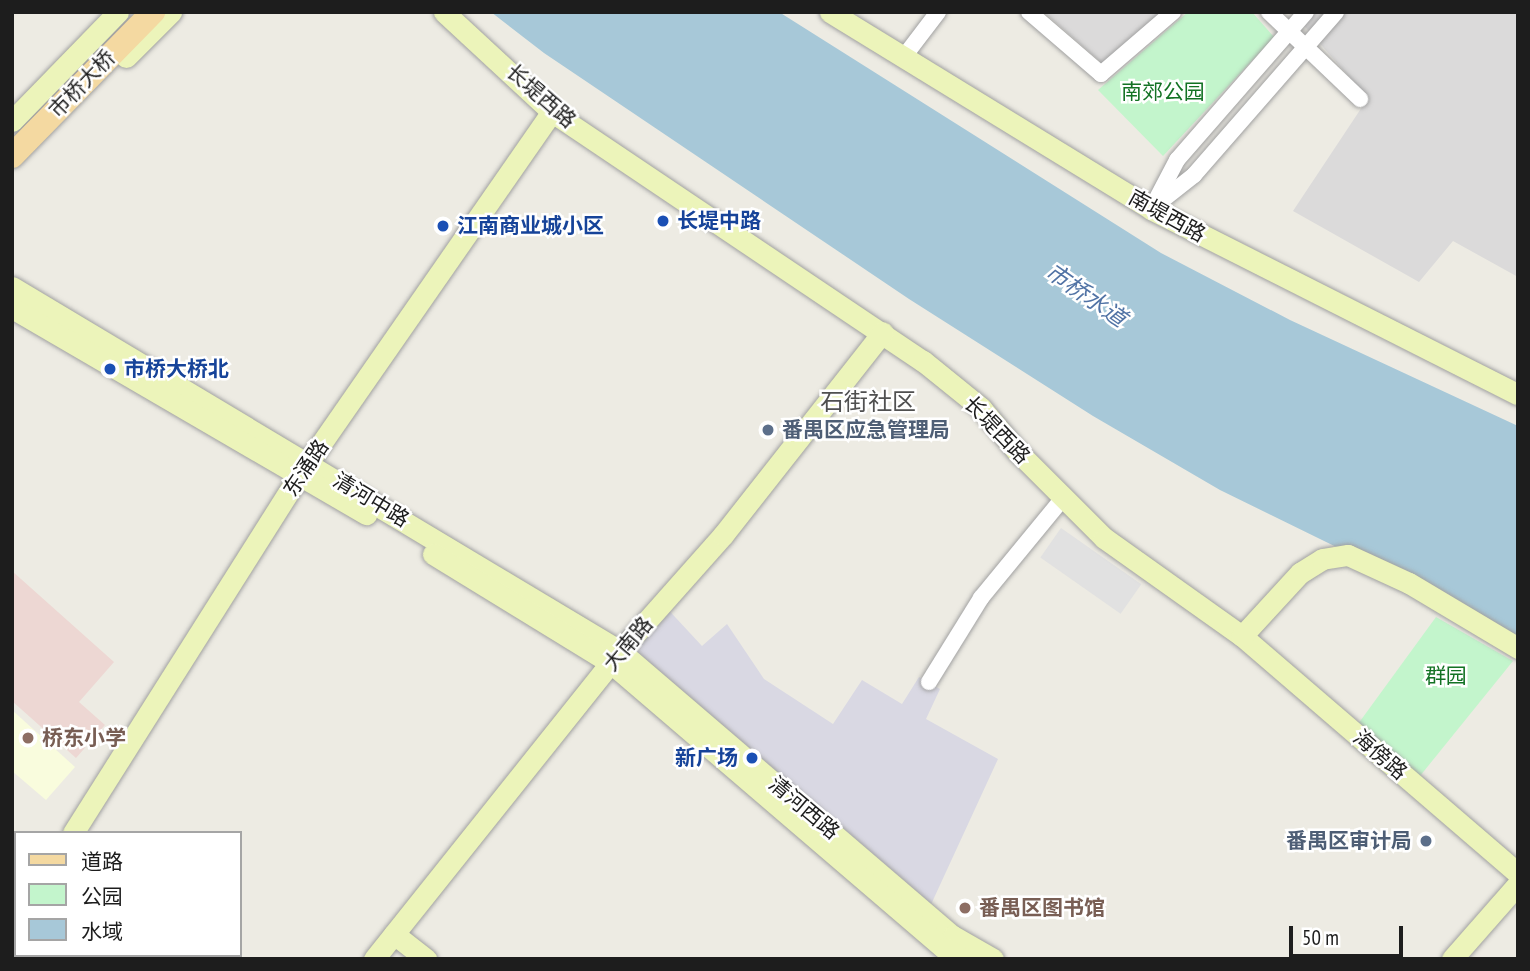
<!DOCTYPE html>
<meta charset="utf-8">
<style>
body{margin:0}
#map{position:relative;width:1530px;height:971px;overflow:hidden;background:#edebe3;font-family:"PT Sans Narrow","Noto Sans SC",sans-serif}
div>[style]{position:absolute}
.residential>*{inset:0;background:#dbdada}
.commercial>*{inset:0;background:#edd7d3}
.education>*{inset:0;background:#f9fcdd}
.park>*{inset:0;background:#c3f5cc}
.parking>*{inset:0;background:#e1e1e1;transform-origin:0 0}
.plaza>*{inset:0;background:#d9d8e3}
.water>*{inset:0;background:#a7c8d8}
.roads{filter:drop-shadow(0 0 2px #a1a1a1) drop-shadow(0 0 2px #a1a1a1)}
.street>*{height:16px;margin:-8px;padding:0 8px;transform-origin:8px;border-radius:8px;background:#fff}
.secondary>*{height:21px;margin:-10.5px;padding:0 10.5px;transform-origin:10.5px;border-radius:10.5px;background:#ecf4ba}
.primary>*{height:24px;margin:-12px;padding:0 12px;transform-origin:12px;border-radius:12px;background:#f4d9a1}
.dots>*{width:19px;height:19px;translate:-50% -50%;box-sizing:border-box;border:4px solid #fff;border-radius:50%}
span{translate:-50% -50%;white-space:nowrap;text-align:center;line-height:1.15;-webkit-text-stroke:5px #fff;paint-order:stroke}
.street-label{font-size:21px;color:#1d1d1d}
.park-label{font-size:21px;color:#137224}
.transit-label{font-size:21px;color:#164399;font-weight:700}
.left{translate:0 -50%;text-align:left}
.right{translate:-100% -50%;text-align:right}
.service-label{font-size:21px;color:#4e5e75;font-weight:700}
.education-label{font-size:21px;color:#785e54;font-weight:700}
.water-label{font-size:23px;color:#5173a5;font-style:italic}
.quarter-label{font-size:24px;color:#505050}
.frame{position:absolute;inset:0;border:14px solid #1d1d1d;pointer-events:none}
.legend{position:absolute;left:14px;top:831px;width:228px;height:126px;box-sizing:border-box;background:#fff;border:2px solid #a5a5a5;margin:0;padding:9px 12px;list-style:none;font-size:21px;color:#1d1d1d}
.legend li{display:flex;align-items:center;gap:14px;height:35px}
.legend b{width:35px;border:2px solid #a5a5a5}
.scale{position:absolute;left:1289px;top:926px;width:114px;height:32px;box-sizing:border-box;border:4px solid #1d1d1d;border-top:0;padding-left:9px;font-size:21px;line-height:24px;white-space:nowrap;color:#1d1d1d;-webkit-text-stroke:5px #fff;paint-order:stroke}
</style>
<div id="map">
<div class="residential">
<div style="clip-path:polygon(1044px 12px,1169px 12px,1103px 64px)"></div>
<div style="clip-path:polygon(1292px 12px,1518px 12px,1518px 277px,1453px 241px,1419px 282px,1293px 211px,1368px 98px)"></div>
</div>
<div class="commercial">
<div style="clip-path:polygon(12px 571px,114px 662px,79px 702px,105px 725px,76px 758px,12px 701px)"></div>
</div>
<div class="education">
<div style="clip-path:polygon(12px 710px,75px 767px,46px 800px,12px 771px)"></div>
</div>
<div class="park">
<div style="clip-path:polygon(1188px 12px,1252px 12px,1274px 37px,1163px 156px,1098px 90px)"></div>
<div style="clip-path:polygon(1436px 617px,1513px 661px,1420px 776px,1358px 724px)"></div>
</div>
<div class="parking">
<div style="left:1061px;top:528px;width:98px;height:36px;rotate:35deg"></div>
</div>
<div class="plaza">
<div style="clip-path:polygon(663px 604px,702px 646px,727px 624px,764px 679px,833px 724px,862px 680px,902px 704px,919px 677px,940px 689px,926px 719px,998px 759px,928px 911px,621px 651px)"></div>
</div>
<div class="water">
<div style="clip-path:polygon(491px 12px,779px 12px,1161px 253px,1290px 320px,1518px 426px,1518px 636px,1220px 490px,1093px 416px,909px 299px,544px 53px)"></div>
</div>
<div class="roads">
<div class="street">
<div style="left:1029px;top:12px;width:95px;rotate:40.7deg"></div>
<div style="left:1101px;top:74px;width:95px;rotate:-40.7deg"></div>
<div style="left:1269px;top:12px;width:126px;rotate:43.7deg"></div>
<div style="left:903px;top:58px;width:58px;rotate:-52.7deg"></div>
<div style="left:1154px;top:204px;width:50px;rotate:-62.4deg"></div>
<div style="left:1177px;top:160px;width:196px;rotate:-48.9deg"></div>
<div style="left:1151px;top:209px;width:55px;rotate:-38.3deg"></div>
<div style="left:1194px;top:175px;width:216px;rotate:-48.9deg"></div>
<div style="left:929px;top:682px;width:99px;rotate:-58.2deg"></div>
<div style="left:981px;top:598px;width:129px;rotate:-50.6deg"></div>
</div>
<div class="secondary">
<div style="left:444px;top:12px;width:147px;rotate:42.8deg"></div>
<div style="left:552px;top:112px;width:447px;rotate:33.9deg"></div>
<div style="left:923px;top:361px;width:75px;rotate:39deg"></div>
<div style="left:981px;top:408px;width:56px;rotate:50.1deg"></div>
<div style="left:1017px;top:451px;width:123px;rotate:45deg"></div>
<div style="left:1104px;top:538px;width:169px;rotate:35.4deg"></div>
<div style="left:1242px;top:636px;width:364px;rotate:40.7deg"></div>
<div style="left:830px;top:12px;width:377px;rotate:31.5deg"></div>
<div style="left:1151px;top:209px;width:411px;rotate:26.8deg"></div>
<div style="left:126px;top:57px;width:64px;rotate:-45deg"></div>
<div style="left:12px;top:121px;width:152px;rotate:-45.8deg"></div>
<div style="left:12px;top:287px;width:709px;rotate:30.91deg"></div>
<div style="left:620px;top:651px;width:438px;rotate:40.6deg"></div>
<div style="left:953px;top:936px;width:46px;rotate:29.9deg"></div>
<div style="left:12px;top:308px;width:410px;rotate:30.2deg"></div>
<div style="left:433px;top:554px;width:209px;rotate:31.5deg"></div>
<div style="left:611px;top:663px;width:438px;rotate:40.6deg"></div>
<div style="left:944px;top:948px;width:23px;rotate:29deg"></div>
<div style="left:1242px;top:636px;width:86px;rotate:-47.4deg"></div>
<div style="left:1300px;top:573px;width:26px;rotate:-32deg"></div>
<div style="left:1322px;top:559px;width:26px;rotate:-9deg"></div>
<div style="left:1348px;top:555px;width:67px;rotate:24.7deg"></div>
<div style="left:1409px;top:583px;width:127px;rotate:30.8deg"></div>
<div style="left:73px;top:833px;width:425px;rotate:-57.7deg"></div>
<div style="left:300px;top:474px;width:441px;rotate:-55.2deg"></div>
<div style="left:12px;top:918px;width:6px;rotate:-51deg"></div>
<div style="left:394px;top:934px;width:41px;rotate:38deg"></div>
<div style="left:374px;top:959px;width:394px;rotate:-51.4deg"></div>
<div style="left:620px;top:651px;width:155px;rotate:-48.4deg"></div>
<div style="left:723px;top:535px;width:258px;rotate:-51.8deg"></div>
<div style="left:1452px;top:959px;width:100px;rotate:-48.7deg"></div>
</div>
<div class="primary">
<div style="left:12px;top:156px;width:202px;rotate:-45.6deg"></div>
</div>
</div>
<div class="dots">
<div style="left:663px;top:221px;background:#1a4fb4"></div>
<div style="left:443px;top:226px;background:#1a4fb4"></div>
<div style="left:110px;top:369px;background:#1a4fb4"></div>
<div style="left:768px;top:430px;background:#5c6f8a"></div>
<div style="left:28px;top:738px;background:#8d6e63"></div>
<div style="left:752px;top:758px;background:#1a4fb4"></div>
<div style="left:1426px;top:841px;background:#5c6f8a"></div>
<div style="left:965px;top:908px;background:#8d6e63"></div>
</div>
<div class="street-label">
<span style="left:82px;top:84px;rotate:-46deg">市桥大桥</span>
<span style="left:541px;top:96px;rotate:41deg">长堤西路</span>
<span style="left:1167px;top:216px;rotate:29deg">南堤西路</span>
<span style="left:997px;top:430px;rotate:46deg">长堤西路</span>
<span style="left:306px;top:468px;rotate:-56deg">东涌路</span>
<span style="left:371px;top:500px;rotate:31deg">清河中路</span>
<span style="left:628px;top:644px;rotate:-50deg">大南路</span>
<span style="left:1380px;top:755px;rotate:41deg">海傍路</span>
<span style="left:804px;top:808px;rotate:40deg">清河西路</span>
</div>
<div class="park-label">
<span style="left:1163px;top:92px">南郊公园</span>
<span style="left:1446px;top:676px">群园</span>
</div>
<div class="transit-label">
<span class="left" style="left:677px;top:221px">长堤中路</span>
<span class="left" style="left:457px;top:226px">江南商业城小区</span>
<span class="left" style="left:124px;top:369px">市桥大桥北</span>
<span class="right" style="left:738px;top:758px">新广场</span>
</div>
<div class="service-label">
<span class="left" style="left:782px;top:430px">番禺区应急管理局</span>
<span class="right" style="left:1412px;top:841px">番禺区审计局</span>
</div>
<div class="education-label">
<span class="left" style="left:42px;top:738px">桥东小学</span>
<span class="left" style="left:979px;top:908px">番禺区图书馆</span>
</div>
<div class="water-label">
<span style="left:1086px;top:295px;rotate:35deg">市桥水道</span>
</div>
<div class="quarter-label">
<span style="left:868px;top:402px">石街社区</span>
</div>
<div class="frame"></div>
<ul class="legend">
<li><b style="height:9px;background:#f4d9a1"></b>道路</li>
<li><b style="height:19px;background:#c3f5cc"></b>公园</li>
<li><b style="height:19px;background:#a7c8d8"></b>水域</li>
</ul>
<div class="scale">50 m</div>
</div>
